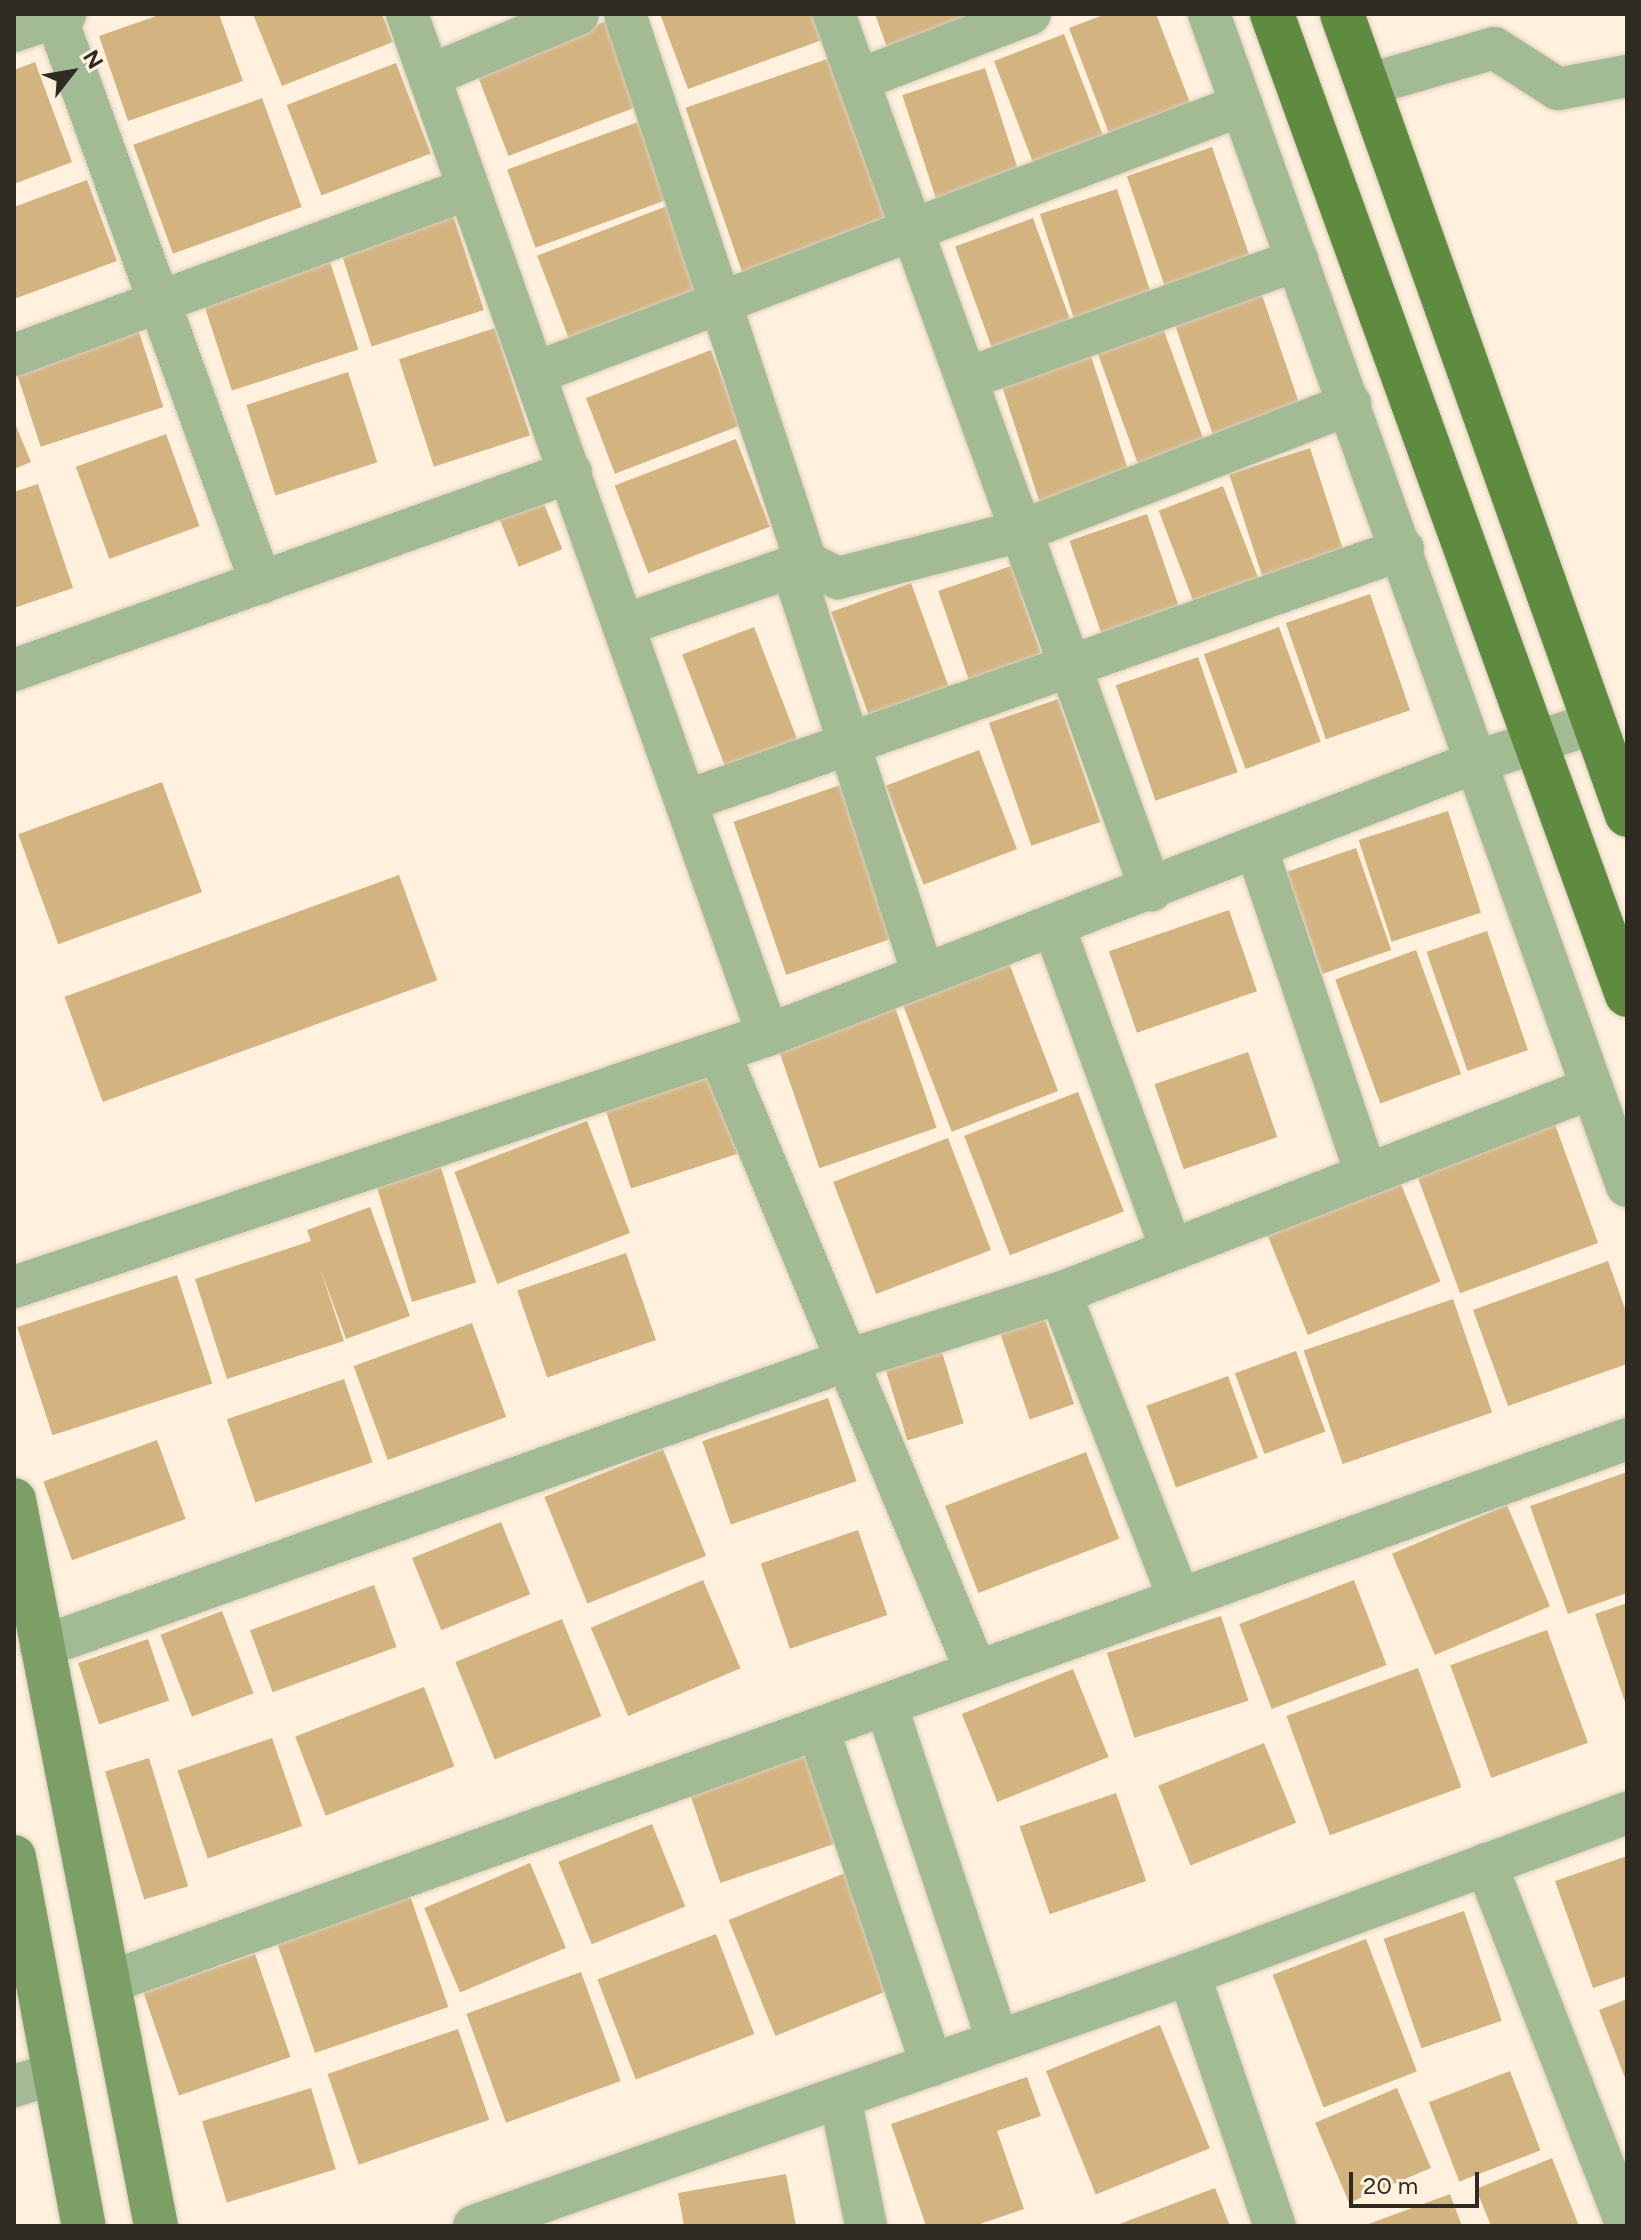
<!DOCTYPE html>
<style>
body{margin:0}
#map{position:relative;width:1641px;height:2240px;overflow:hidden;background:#fff1dd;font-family:Figtree,sans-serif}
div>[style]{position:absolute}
.building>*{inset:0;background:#d3b380;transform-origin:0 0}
.roads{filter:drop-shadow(0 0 2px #dacdbb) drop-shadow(0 0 2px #dacdbb)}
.minor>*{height:42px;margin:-21px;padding:0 21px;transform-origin:21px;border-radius:21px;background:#a2bb94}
.secondary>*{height:44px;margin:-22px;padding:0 22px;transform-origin:22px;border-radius:22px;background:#7b9f64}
.primary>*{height:44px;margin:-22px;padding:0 22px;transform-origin:22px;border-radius:22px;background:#5e8b40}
span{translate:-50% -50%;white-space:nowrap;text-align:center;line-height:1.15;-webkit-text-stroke:7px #fff1dd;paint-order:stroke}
.frame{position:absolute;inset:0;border:16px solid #2f2a22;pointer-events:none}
.north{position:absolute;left:32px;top:32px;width:80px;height:80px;-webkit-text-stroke:6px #fff1dd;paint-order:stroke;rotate:59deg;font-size:22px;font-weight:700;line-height:32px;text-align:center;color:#2f2a22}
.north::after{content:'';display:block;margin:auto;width:28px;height:36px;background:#2f2a22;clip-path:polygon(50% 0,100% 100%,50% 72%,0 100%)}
.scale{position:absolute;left:1349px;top:2172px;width:130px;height:36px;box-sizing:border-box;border:4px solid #2f2a22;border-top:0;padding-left:10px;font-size:24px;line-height:28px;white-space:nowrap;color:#2f2a22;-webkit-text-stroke:6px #fff1dd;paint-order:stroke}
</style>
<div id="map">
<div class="building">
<div style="clip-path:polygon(162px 14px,219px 14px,243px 81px,128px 121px,99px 36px)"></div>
<div style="clip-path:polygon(253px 14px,382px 14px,393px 42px,282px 86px)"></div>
<div style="clip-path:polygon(660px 14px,812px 14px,822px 40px,688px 89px)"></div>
<div style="clip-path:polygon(875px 14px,966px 14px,970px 28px,890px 56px)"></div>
<div style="clip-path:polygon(1106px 14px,1156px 14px,1194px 113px,1113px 144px,1069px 28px)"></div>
<div style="left:614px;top:18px;width:91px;height:148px;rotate:69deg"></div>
<div style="left:1064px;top:34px;width:119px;height:75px;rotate:69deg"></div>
<div style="left:833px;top:57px;width:182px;height:156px;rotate:71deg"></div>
<div style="clip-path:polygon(35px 62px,72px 162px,14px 184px,14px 70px)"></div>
<div style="left:396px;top:63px;width:97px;height:117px;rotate:69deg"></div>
<div style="left:985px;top:68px;width:114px;height:87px;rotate:72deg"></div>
<div style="left:262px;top:98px;width:116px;height:137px;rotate:70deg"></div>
<div style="left:649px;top:118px;width:83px;height:151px;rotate:70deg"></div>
<div style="left:1212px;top:147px;width:126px;height:90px;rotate:71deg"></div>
<div style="clip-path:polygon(87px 180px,117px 261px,14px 299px,14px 207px)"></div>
<div style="left:1117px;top:189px;width:116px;height:81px;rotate:72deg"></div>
<div style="left:680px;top:201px;width:97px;height:153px;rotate:69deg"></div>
<div style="left:452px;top:212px;width:103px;height:118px;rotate:72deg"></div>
<div style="left:1033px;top:218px;width:119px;height:83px;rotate:70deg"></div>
<div style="left:330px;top:262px;width:92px;height:133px;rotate:72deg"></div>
<div style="left:1262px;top:295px;width:126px;height:92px;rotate:71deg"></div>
<div style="left:495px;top:328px;width:113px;height:101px;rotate:72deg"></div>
<div style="left:1163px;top:328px;width:131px;height:70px;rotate:70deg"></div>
<div style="left:138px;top:329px;width:82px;height:129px;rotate:72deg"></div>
<div style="left:711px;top:350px;width:81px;height:134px;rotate:69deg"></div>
<div style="left:1090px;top:353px;width:126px;height:94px;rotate:72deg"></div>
<div style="left:348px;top:372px;width:95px;height:107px;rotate:72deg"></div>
<div style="clip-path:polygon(14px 421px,31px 462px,14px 469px)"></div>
<div style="left:166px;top:434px;width:98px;height:96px;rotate:70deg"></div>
<div style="left:736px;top:439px;width:94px;height:130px;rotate:69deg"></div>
<div style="left:1310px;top:448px;width:114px;height:85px;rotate:72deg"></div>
<div style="clip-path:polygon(38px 484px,73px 588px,14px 608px,14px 492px)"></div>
<div style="left:1223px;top:486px;width:103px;height:69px;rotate:69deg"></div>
<div style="left:538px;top:489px;width:65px;height:47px;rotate:68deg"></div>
<div style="left:1147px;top:514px;width:109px;height:82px;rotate:71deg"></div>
<div style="left:1011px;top:566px;width:105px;height:77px;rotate:71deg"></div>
<div style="left:911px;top:583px;width:120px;height:85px;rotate:70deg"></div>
<div style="left:1370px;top:594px;width:123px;height:89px;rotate:71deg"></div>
<div style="left:754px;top:627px;width:123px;height:77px;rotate:69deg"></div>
<div style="left:1279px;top:627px;width:122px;height:80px;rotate:70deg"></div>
<div style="left:1198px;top:657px;width:122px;height:87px;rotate:71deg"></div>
<div style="left:1058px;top:699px;width:130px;height:73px;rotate:71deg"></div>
<div style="left:979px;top:750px;width:106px;height:100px;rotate:69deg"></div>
<div style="left:162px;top:782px;width:117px;height:153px;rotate:70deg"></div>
<div style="left:846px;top:783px;width:162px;height:119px;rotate:71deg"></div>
<div style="left:1448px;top:811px;width:107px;height:94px;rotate:72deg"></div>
<div style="left:1356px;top:848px;width:108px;height:73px;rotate:71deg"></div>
<div style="left:399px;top:875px;width:112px;height:356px;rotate:70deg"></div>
<div style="left:1229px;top:910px;width:86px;height:127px;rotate:71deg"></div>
<div style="left:1487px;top:931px;width:126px;height:64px;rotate:71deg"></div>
<div style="left:1416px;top:950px;width:132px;height:86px;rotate:70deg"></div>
<div style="left:1009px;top:963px;width:137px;height:114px;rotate:69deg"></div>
<div style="left:894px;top:1004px;width:131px;height:124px;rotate:71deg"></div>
<div style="left:1248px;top:1052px;width:90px;height:99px;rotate:71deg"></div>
<div style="left:711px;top:1072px;width:86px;height:112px;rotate:72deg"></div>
<div style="left:1078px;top:1092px;width:128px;height:122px;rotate:69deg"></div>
<div style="left:1553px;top:1119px;width:132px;height:147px;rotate:70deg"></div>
<div style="left:587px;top:1121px;width:120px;height:142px;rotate:69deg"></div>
<div style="left:948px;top:1138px;width:120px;height:123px;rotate:69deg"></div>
<div style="left:439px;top:1161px;width:127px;height:67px;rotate:73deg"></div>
<div style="left:1397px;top:1174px;width:116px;height:143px;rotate:68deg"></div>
<div style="clip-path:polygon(370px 1207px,410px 1316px,346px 1339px,320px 1268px,344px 1341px,227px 1379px,195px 1279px,311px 1241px,307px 1230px)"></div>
<div style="left:626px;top:1253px;width:92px;height:115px;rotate:71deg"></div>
<div style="clip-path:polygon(1608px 1261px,1627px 1314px,1627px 1364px,1508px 1406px,1473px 1310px)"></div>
<div style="left:177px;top:1275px;width:114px;height:168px;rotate:72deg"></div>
<div style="left:1453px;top:1299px;width:120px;height:158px;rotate:71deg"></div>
<div style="left:1039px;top:1302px;width:108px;height:47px;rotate:71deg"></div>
<div style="left:472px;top:1323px;width:100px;height:126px;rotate:70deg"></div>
<div style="left:938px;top:1339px;width:88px;height:59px;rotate:73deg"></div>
<div style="left:1296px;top:1351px;width:86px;height:65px;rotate:70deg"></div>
<div style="left:1228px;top:1376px;width:87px;height:87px;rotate:70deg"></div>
<div style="left:344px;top:1379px;width:88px;height:124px;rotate:71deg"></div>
<div style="left:828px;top:1398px;width:88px;height:133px;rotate:71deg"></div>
<div style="left:157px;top:1440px;width:84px;height:121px;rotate:70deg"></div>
<div style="left:663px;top:1449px;width:115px;height:128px;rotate:68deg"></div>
<div style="left:1086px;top:1452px;width:93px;height:151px;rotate:69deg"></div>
<div style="clip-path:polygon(1627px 1472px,1627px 1593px,1568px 1614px,1530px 1506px)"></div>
<div style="left:1507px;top:1505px;width:110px;height:125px;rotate:67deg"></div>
<div style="left:501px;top:1522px;width:78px;height:96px;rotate:68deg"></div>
<div style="left:858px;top:1530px;width:90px;height:103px;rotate:71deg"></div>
<div style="left:703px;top:1580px;width:96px;height:122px;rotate:67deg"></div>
<div style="left:1354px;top:1580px;width:91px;height:123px;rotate:69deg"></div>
<div style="left:374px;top:1585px;width:66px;height:132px;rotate:70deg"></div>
<div style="clip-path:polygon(1627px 1603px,1627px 1705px,1626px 1705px,1595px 1614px)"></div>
<div style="left:222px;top:1611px;width:88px;height:66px;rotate:69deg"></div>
<div style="left:1221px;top:1616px;width:89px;height:120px;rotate:72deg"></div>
<div style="left:562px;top:1619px;width:105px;height:115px;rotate:68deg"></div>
<div style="left:1547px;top:1630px;width:120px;height:103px;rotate:70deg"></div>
<div style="left:148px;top:1639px;width:65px;height:74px;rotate:71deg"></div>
<div style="left:1418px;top:1668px;width:127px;height:140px;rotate:70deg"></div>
<div style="left:1073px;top:1669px;width:95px;height:120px;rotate:68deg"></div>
<div style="left:424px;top:1687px;width:85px;height:138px;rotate:69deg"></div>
<div style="left:272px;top:1738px;width:93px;height:100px;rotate:71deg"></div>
<div style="left:807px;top:1738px;width:109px;height:129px;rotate:71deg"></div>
<div style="left:1264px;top:1743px;width:86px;height:114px;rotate:68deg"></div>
<div style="left:149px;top:1758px;width:134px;height:46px;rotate:73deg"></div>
<div style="left:1116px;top:1793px;width:93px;height:102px;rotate:71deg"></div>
<div style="left:652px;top:1824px;width:89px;height:101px;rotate:68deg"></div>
<div style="clip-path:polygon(1627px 1856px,1627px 1976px,1593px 1988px,1555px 1881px)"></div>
<div style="left:530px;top:1863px;width:92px;height:115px;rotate:67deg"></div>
<div style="left:850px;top:1871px;width:125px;height:131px;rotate:68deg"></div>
<div style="left:407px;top:1887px;width:127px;height:141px;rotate:71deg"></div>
<div style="left:1464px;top:1911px;width:116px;height:85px;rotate:71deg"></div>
<div style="left:716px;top:1934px;width:107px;height:127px;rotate:69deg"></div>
<div style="left:1366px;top:1939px;width:142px;height:100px;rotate:69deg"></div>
<div style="left:255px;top:1954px;width:109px;height:118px;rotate:71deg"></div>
<div style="left:581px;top:1972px;width:116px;height:122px;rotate:70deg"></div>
<div style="clip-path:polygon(1627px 1999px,1627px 2083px,1599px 2010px)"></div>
<div style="left:1160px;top:2025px;width:133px;height:123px;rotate:68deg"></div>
<div style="left:458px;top:2029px;width:96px;height:138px;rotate:71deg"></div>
<div style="left:1510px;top:2071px;width:85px;height:87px;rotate:69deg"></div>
<div style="clip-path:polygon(1027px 2077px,1041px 2116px,997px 2131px,1024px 2209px,974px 2226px,926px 2226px,891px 2124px)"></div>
<div style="left:311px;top:2088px;width:85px;height:114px;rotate:73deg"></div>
<div style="left:1397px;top:2088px;width:87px;height:89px;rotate:67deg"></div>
<div style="clip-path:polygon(1552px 2158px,1579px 2226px,1491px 2226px,1476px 2189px)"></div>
<div style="clip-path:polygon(786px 2174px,796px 2226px,684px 2226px,678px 2193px)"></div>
<div style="clip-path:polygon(1215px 2188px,1230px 2226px,1114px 2226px)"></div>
<div style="clip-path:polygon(1450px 2194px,1462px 2226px,1363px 2226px)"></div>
</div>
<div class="roads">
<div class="minor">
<div style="left:407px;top:14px;width:1083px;rotate:70.53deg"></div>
<div style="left:625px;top:14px;width:577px;rotate:71.72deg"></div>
<div style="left:806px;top:562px;width:30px;rotate:102deg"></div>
<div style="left:800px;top:591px;width:401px;rotate:72.2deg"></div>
<div style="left:834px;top:14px;width:932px;rotate:70.11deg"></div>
<div style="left:1209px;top:14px;width:1244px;rotate:70.37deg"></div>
<div style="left:56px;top:17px;width:602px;rotate:70.09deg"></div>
<div style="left:14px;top:31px;width:54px;rotate:-18.4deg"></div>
<div style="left:431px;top:75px;width:159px;rotate:-22.5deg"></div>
<div style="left:858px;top:80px;width:184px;rotate:-21deg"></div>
<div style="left:1367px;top:85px;width:132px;rotate:-16.2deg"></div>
<div style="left:1494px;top:48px;width:76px;rotate:32.6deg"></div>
<div style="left:1558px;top:89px;width:70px;rotate:-10.7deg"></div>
<div style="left:14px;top:355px;width:482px;rotate:-20.1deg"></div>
<div style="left:535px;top:373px;width:756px;rotate:-20.76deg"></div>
<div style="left:968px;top:378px;width:350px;rotate:-19.7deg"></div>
<div style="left:624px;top:625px;width:193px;rotate:-19.1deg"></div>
<div style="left:806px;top:562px;width:36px;rotate:27deg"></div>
<div style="left:838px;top:578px;width:189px;rotate:-14.4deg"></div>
<div style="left:1021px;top:531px;width:353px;rotate:-21.1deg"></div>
<div style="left:14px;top:670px;width:591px;rotate:-19.57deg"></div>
<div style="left:686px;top:801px;width:760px;rotate:-19.36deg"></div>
<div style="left:1256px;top:847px;width:344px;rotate:71.4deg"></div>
<div style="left:1054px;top:927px;width:342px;rotate:70deg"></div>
<div style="left:719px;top:1052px;width:670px;rotate:67.45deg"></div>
<div style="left:14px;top:1287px;width:795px;rotate:-18.48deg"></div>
<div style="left:768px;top:1035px;width:759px;rotate:-21.09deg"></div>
<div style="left:1476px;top:762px;width:124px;rotate:-18.3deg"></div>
<div style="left:1060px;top:1293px;width:327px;rotate:68.7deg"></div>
<div style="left:41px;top:1647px;width:853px;rotate:-19.58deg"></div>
<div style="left:845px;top:1361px;width:225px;rotate:-17.6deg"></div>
<div style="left:1060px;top:1293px;width:570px;rotate:-21.07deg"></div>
<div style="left:886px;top:1705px;width:354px;rotate:71.6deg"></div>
<div style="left:818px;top:1729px;width:355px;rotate:71.3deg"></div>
<div style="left:1486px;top:1864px;width:388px;rotate:68.7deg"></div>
<div style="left:1189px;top:1974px;width:266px;rotate:71.2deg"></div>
<div style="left:110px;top:1982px;width:1611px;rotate:-19.69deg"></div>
<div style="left:14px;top:2086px;width:42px;rotate:-16.7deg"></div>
<div style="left:840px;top:2097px;width:132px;rotate:78.6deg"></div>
<div style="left:474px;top:2226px;width:758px;rotate:-19.41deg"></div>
<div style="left:1189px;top:1974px;width:467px;rotate:-20.2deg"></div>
</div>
<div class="secondary">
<div style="left:14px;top:1500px;width:740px;rotate:78.93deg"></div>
<div style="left:14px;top:1857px;width:376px;rotate:79.3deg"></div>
</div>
<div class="primary">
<div style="left:1272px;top:14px;width:1043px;rotate:70.11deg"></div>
<div style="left:1342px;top:14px;width:850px;rotate:70.41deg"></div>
</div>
</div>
<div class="frame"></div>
<div class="north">N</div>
<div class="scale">20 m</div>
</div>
